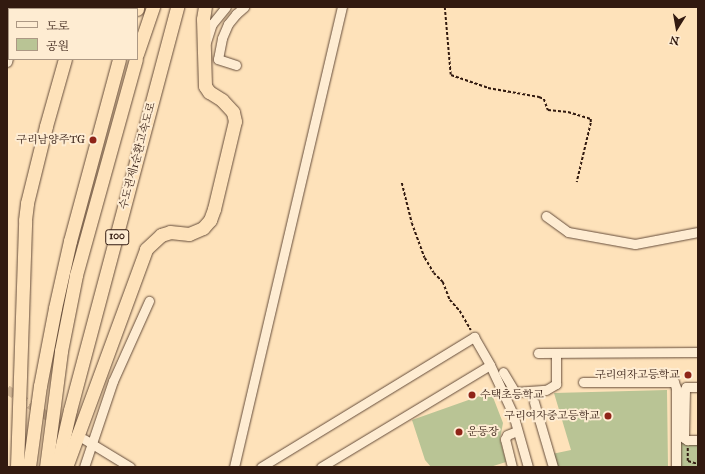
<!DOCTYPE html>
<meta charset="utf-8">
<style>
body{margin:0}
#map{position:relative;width:705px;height:474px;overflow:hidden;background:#fee2ba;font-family:"IM FELL Great Primer","Noto Serif KR",serif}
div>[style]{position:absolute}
.green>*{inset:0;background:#b9c495;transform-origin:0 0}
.minor-tunnel>*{height:9px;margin-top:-4.5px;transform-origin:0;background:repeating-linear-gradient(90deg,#d5ba98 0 9px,transparent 0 13.5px)}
.path>*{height:1.5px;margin-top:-0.75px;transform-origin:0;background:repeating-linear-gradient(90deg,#321a10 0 3px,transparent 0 5px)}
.roads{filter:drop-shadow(0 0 1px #654c3a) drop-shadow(0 0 1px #654c3a)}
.minor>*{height:9px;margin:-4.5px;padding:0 4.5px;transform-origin:4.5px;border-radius:4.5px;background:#feecd2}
.highway>*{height:13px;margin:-6.5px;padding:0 6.5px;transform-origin:6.5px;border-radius:6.5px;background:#fee2ba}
.dots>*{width:11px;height:11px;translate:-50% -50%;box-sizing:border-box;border:2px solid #feecd2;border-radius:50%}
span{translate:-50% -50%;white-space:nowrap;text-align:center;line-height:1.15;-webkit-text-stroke:4px #feecd2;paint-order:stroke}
.shield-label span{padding:1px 3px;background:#feecd2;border:1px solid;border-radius:3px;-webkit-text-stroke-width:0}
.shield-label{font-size:10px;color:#321a10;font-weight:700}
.poi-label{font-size:11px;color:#321a10}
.right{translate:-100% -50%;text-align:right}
.left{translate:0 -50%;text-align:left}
.street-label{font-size:11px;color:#321a10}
.frame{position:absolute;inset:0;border:8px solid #321a10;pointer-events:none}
.legend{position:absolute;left:8px;top:8px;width:130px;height:52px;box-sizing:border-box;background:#feecd2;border:1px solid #ac9884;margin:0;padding:5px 7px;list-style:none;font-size:12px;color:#321a10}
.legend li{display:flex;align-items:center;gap:8px;height:20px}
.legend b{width:20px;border:1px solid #ac9884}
.north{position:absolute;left:657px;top:8px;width:40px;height:40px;-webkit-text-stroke:3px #feecd2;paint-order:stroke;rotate:191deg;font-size:11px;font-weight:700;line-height:16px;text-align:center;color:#321a10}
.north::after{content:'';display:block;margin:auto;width:14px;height:18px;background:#321a10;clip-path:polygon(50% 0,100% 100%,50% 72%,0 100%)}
</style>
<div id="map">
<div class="green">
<div style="clip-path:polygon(667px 390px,668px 467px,556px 467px,552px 454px,571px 450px,554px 393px)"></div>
<div style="clip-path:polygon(491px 392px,503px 423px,500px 439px,506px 462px,490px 467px,431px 467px,425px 460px,412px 420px)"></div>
<div style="left:680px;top:442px;width:18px;height:25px"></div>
</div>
<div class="minor-tunnel">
<div style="left:7px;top:389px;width:74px;rotate:33.5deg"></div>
</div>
<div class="path">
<div style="left:445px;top:7px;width:68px;rotate:85deg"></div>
<div style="left:451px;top:75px;width:39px;rotate:19deg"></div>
<div style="left:488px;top:88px;width:52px;rotate:10deg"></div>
<div style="left:539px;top:97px;width:5px;rotate:22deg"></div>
<div style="left:544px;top:99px;width:12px;rotate:70deg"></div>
<div style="left:548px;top:110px;width:20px;rotate:6deg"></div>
<div style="left:568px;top:112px;width:24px;rotate:17deg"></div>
<div style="left:591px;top:119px;width:4px;rotate:90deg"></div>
<div style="left:591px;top:123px;width:61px;rotate:103.3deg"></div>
<div style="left:402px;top:183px;width:41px;rotate:76deg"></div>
<div style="left:412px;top:223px;width:37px;rotate:70deg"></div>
<div style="left:425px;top:258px;width:17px;rotate:59deg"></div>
<div style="left:434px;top:273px;width:13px;rotate:45deg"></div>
<div style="left:443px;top:282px;width:19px;rotate:69deg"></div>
<div style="left:450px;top:300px;width:15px;rotate:48deg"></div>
<div style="left:460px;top:311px;width:22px;rotate:60deg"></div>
<div style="left:688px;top:448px;width:13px;rotate:90deg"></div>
<div style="left:688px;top:461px;width:10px;rotate:17deg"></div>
</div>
<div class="roads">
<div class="minor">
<div style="left:22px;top:9px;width:2px;rotate:-63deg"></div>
<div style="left:206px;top:42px;width:19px;rotate:-72deg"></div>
<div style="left:212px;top:24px;width:22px;rotate:-51deg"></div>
<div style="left:7px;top:62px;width:8px;rotate:-76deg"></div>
<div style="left:236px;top:65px;width:19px;rotate:-162deg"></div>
<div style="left:218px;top:59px;width:21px;rotate:-79deg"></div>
<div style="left:222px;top:38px;width:15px;rotate:-67deg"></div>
<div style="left:228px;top:24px;width:13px;rotate:-51deg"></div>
<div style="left:236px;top:14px;width:11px;rotate:-41deg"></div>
<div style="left:546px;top:216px;width:27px;rotate:36deg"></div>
<div style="left:568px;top:232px;width:68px;rotate:10.2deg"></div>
<div style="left:635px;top:244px;width:64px;rotate:-10.8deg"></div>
<div style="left:538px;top:353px;width:160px;rotate:-0.4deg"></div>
<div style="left:503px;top:372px;width:23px;rotate:59deg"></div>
<div style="left:515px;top:392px;width:31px;rotate:-4deg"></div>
<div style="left:546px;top:390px;width:12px;rotate:-31deg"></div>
<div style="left:556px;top:384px;width:31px;rotate:-90deg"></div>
<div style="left:583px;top:382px;width:91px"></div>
<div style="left:674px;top:382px;width:6px;rotate:72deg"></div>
<div style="left:676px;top:388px;width:79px;rotate:90deg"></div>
<div style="left:698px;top:387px;width:12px;rotate:180deg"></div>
<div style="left:686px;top:387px;width:2px;rotate:117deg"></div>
<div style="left:685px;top:389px;width:49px;rotate:91.2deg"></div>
<div style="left:684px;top:438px;width:4px;rotate:34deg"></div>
<div style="left:687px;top:440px;width:11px"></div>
<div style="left:534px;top:402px;width:68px;rotate:73.7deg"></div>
<div style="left:84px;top:439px;width:54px;rotate:31.3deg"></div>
<div style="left:84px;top:467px;width:91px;rotate:-71.4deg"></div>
<div style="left:113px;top:381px;width:88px;rotate:-65.8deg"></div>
<div style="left:234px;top:467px;width:473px;rotate:-76.8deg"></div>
<div style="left:261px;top:467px;width:250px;rotate:-31.4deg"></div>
<div style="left:474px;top:337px;width:32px;rotate:60deg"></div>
<div style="left:321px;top:467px;width:197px;rotate:-31.1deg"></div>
<div style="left:490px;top:365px;width:54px;rotate:64.9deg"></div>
<div style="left:513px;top:414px;width:55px;rotate:74.2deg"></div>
<div style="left:512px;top:467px;width:29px;rotate:-104deg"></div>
<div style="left:505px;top:439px;width:4px;rotate:-63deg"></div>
<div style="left:507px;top:435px;width:11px;rotate:-22deg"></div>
</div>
<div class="highway">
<div style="left:80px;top:9px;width:2px;rotate:-63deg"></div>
<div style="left:137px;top:9px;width:2px;rotate:-90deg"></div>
<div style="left:137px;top:54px;width:50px;rotate:-71.2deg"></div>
<div style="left:17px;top:467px;width:247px;rotate:-88.1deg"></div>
<div style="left:25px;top:220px;width:17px;rotate:-83deg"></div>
<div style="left:27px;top:203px;width:79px;rotate:-76.1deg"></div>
<div style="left:46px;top:126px;width:70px;rotate:-74.2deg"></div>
<div style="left:29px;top:467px;width:82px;rotate:-82.3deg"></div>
<div style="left:40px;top:386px;width:79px;rotate:-79.1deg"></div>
<div style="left:55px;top:308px;width:69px;rotate:-77.4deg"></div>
<div style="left:70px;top:241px;width:188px;rotate:-74.9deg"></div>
<div style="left:46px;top:467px;width:117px;rotate:-82.6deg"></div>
<div style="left:61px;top:351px;width:77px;rotate:-78.8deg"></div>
<div style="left:76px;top:275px;width:224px;rotate:-74.5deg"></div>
<div style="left:57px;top:467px;width:58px;rotate:-77.2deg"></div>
<div style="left:70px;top:410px;width:417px;rotate:-75.1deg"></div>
<div style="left:66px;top:467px;width:232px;rotate:-69.8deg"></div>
<div style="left:146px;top:249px;width:21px;rotate:-43deg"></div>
<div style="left:161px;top:235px;width:9px;rotate:-18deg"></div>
<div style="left:170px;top:232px;width:19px;rotate:6deg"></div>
<div style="left:189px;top:234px;width:15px;rotate:-23deg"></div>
<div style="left:203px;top:228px;width:11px;rotate:-49deg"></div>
<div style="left:210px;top:220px;width:12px;rotate:-70deg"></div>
<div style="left:214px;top:209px;width:90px;rotate:-76.6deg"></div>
<div style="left:235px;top:121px;width:9px;rotate:-103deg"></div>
<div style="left:233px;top:112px;width:16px;rotate:-133deg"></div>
<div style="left:222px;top:100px;width:15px;rotate:-148deg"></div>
<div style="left:209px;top:92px;width:7px;rotate:-124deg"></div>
<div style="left:205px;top:86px;width:67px;rotate:-91.7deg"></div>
<div style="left:203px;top:19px;width:12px;rotate:-81deg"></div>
</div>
</div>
<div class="dots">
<div style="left:93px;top:140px;background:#8f2418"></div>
<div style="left:688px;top:375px;background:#8f2418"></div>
<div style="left:472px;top:395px;background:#8f2418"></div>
<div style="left:608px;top:416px;background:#8f2418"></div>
<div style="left:459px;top:432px;background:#8f2418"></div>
</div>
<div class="shield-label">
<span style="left:117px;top:237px">100</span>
</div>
<div class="poi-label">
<span class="right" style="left:85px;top:140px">구리남양주TG</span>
<span class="right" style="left:680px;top:375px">구리여자고등학교</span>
<span class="left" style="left:480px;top:395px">수택초등학교</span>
<span class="right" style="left:600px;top:416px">구리여자중고등학교</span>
<span class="left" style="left:467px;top:432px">운동장</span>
</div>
<div class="street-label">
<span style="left:138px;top:156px;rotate:-75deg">수도권제1순환고속도로</span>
</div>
<div class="frame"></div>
<ul class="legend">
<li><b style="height:5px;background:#feecd2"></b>도로</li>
<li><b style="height:11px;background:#b9c495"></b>공원</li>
</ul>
<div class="north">N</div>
</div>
